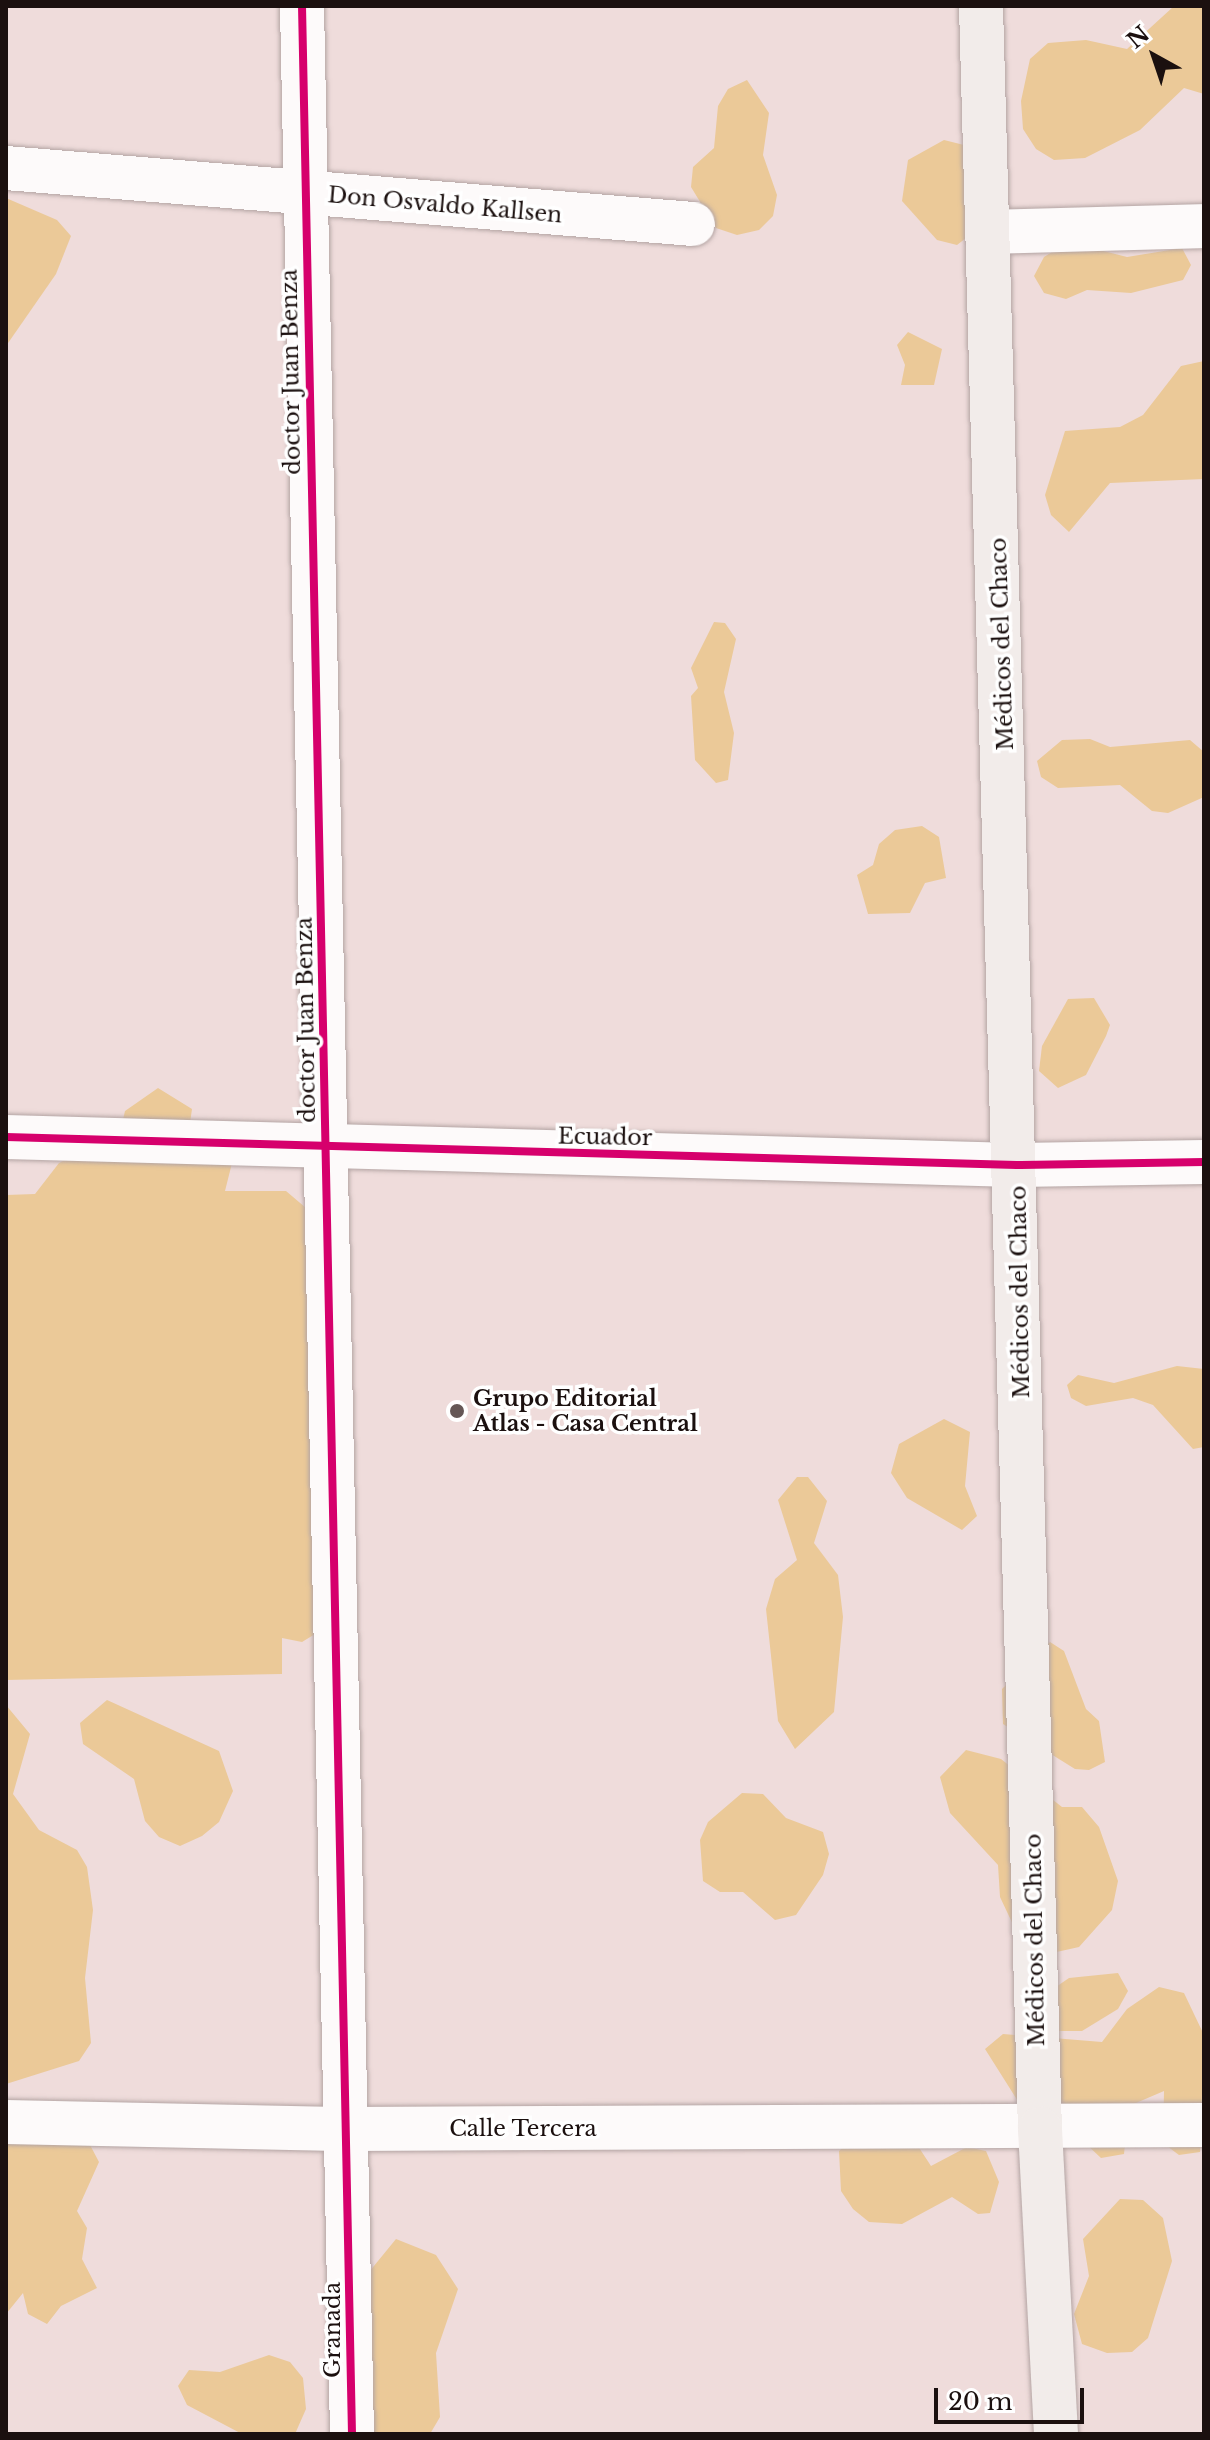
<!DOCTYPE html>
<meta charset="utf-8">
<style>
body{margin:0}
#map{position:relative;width:1210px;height:2440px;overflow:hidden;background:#efdcdb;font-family:"Libre Baskerville",serif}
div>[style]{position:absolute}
.green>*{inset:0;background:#ebc998}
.roads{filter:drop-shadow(0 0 2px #b3a4a3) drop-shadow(0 0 2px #b3a4a3)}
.minor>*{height:44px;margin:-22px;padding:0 22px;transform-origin:22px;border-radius:22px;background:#fdfafa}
.secondary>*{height:44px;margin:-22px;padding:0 22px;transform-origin:22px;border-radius:22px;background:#f2ecea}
.cycleway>*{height:8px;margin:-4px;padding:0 4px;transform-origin:4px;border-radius:4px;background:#d6006c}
.dots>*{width:22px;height:22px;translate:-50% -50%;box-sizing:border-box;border:4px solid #fff;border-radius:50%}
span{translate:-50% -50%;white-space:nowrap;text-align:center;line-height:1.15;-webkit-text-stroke:7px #fff;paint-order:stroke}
.street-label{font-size:22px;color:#1b100f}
.poi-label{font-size:22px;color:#1b100f;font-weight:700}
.left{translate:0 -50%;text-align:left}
.frame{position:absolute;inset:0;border:8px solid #1b100f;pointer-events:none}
.north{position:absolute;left:1114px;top:16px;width:80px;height:80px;-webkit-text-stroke:6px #fff;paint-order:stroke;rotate:320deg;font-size:22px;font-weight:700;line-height:32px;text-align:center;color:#1b100f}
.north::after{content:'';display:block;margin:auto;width:28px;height:36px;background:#1b100f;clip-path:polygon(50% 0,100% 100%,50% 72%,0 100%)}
.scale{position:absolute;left:934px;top:2388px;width:150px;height:36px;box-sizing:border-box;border:4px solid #1b100f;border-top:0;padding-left:10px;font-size:24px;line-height:28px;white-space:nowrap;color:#1b100f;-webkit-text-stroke:6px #fff;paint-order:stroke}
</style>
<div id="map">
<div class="green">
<div style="clip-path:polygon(1173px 7px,1204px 8px,1204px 94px,1184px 88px,1140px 130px,1085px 158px,1054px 160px,1036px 149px,1023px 129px,1021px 101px,1030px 59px,1048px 43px,1086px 40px,1127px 49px)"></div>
<div style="clip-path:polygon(747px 80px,769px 113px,763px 155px,777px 195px,773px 216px,759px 230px,737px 235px,716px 228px,691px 187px,693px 167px,714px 148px,718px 106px,728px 89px)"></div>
<div style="clip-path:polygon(944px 140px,964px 145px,966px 238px,957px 245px,937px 240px,902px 201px,908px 160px)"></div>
<div style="clip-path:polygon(6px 198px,57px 220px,71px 236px,56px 274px,6px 346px)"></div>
<div style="clip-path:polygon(1068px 242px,1127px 257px,1182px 248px,1191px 265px,1183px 280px,1131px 293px,1087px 290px,1066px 299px,1044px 293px,1034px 276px,1044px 257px)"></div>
<div style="clip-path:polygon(908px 332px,942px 349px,934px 385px,901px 385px,905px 365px,897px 345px)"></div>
<div style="clip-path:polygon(1204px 361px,1204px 479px,1110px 483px,1069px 532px,1051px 515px,1045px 495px,1065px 431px,1120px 427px,1143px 415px,1181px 366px)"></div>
<div style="clip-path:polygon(714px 622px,725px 623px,736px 639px,724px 692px,734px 733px,728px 780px,716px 783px,695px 760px,691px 696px,698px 688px,691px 668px)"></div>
<div style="clip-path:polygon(1090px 739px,1110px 747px,1190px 740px,1204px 752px,1204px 797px,1168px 813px,1152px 811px,1120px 785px,1058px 788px,1041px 777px,1037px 761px,1062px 740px)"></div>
<div style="clip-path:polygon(922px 826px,939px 837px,946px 878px,925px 883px,910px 913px,868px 914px,857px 875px,873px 865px,879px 844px,895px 830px)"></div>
<div style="clip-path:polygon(1094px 998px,1110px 1025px,1106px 1036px,1086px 1075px,1058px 1088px,1039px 1071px,1042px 1046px,1068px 999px)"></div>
<div style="clip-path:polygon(158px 1088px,192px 1109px,189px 1130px,232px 1163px,225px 1191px,286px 1191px,319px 1219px,320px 1631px,302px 1642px,282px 1638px,282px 1674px,6px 1680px,6px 1195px,35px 1194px,59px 1163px,120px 1132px,125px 1111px)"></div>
<div style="clip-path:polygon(1177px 1366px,1204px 1369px,1204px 1447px,1193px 1449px,1153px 1405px,1133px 1398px,1086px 1406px,1071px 1398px,1067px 1385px,1078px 1375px,1114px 1383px)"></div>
<div style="clip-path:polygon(944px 1419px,970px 1432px,965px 1486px,977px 1516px,962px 1530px,907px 1498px,891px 1473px,899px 1444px)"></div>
<div style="clip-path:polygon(797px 1477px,808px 1477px,827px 1501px,814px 1543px,838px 1575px,843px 1617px,834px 1712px,795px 1749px,778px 1721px,766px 1609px,775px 1579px,797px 1560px,778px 1500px)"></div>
<div style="clip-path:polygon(1050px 1642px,1064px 1651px,1086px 1709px,1099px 1721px,1105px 1762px,1089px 1770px,1075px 1769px,1003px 1724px,1002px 1689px)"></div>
<div style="clip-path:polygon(107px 1700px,219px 1751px,233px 1791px,219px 1822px,202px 1836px,180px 1846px,159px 1837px,145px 1821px,134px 1779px,83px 1744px,80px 1723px)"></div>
<div style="clip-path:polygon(6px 1705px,30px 1734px,13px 1794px,39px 1830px,77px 1850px,87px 1867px,93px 1910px,85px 1978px,91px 2043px,79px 2061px,6px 2084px)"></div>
<div style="clip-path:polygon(966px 1750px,1001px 1759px,1062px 1807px,1082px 1807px,1099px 1827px,1118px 1881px,1112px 1910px,1079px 1947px,1052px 1953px,1017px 1933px,1000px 1897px,998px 1865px,950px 1813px,940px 1777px)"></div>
<div style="clip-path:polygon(742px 1793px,763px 1794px,786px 1818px,823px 1832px,829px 1854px,823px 1875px,796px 1915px,775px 1920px,743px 1892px,720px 1892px,703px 1881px,700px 1840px,708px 1822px)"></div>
<div style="clip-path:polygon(1118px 1973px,1128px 1991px,1118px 2009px,1082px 2031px,1057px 2031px,1053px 1989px,1069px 1978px)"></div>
<div style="clip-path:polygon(1159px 1987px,1184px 1993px,1204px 2035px,1200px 2152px,1179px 2155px,1163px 2143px,1164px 2091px,1129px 2106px,1124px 2154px,1101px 2158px,1068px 2127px,1021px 2106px,985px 2049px,1003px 2034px,1102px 2042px,1127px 2009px)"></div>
<div style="clip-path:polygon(914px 2140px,931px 2166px,967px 2147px,986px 2151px,999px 2182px,990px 2213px,978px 2214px,952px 2197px,902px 2224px,869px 2222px,853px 2209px,841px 2191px,839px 2151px,848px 2143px)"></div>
<div style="clip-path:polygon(89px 2143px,99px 2162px,77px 2211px,87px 2228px,82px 2259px,97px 2288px,61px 2306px,47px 2324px,28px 2314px,23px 2293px,6px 2314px,6px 2144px)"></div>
<div style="clip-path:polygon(1120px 2199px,1143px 2200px,1163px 2218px,1172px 2261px,1148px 2338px,1132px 2352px,1107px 2353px,1082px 2344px,1074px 2314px,1089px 2276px,1083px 2239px)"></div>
<div style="clip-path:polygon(396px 2239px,436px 2255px,458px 2289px,436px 2353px,440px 2417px,430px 2434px,361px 2434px,369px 2272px)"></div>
<div style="clip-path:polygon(269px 2355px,290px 2362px,303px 2378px,306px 2409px,295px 2434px,242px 2434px,187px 2405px,178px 2386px,189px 2370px,220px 2372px)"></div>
</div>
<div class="roads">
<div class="minor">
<div style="left:302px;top:6px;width:2429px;rotate:88.82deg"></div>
<div style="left:6px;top:168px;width:689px;rotate:4.66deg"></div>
<div style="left:991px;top:232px;width:213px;rotate:-1.6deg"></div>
<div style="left:6px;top:1137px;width:1011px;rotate:1.59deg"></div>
<div style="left:1017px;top:1165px;width:187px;rotate:-0.9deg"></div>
<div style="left:6px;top:2122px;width:344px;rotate:1.2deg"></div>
<div style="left:350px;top:2129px;width:854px;rotate:-0.27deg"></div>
</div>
<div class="secondary">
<div style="left:981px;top:6px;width:2124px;rotate:88.41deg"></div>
<div style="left:1040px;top:2129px;width:305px;rotate:87deg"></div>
</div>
</div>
<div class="cycleway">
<div style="left:302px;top:6px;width:2429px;rotate:88.82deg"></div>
<div style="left:6px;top:1137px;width:1011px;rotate:1.59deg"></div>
<div style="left:1017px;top:1165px;width:187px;rotate:-0.9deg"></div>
</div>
<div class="dots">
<div style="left:457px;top:1411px;background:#655756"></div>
</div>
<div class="street-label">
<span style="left:445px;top:205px;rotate:5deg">Don Osvaldo Kallsen</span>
<span style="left:291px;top:372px;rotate:-91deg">doctor Juan Benza</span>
<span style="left:1002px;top:644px;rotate:-92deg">Médicos del Chaco</span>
<span style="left:306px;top:1020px;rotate:-91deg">doctor Juan Benza</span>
<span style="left:605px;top:1137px;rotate:1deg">Ecuador</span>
<span style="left:1020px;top:1292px;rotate:-91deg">Médicos del Chaco</span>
<span style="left:1035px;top:1940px;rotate:-91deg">Médicos del Chaco</span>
<span style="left:523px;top:2129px">Calle Tercera</span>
<span style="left:333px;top:2330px;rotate:-90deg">Granada</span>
</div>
<div class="poi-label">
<span class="left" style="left:473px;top:1411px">Grupo Editorial<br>Atlas - Casa Central</span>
</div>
<div class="frame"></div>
<div class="north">N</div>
<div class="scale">20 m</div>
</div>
